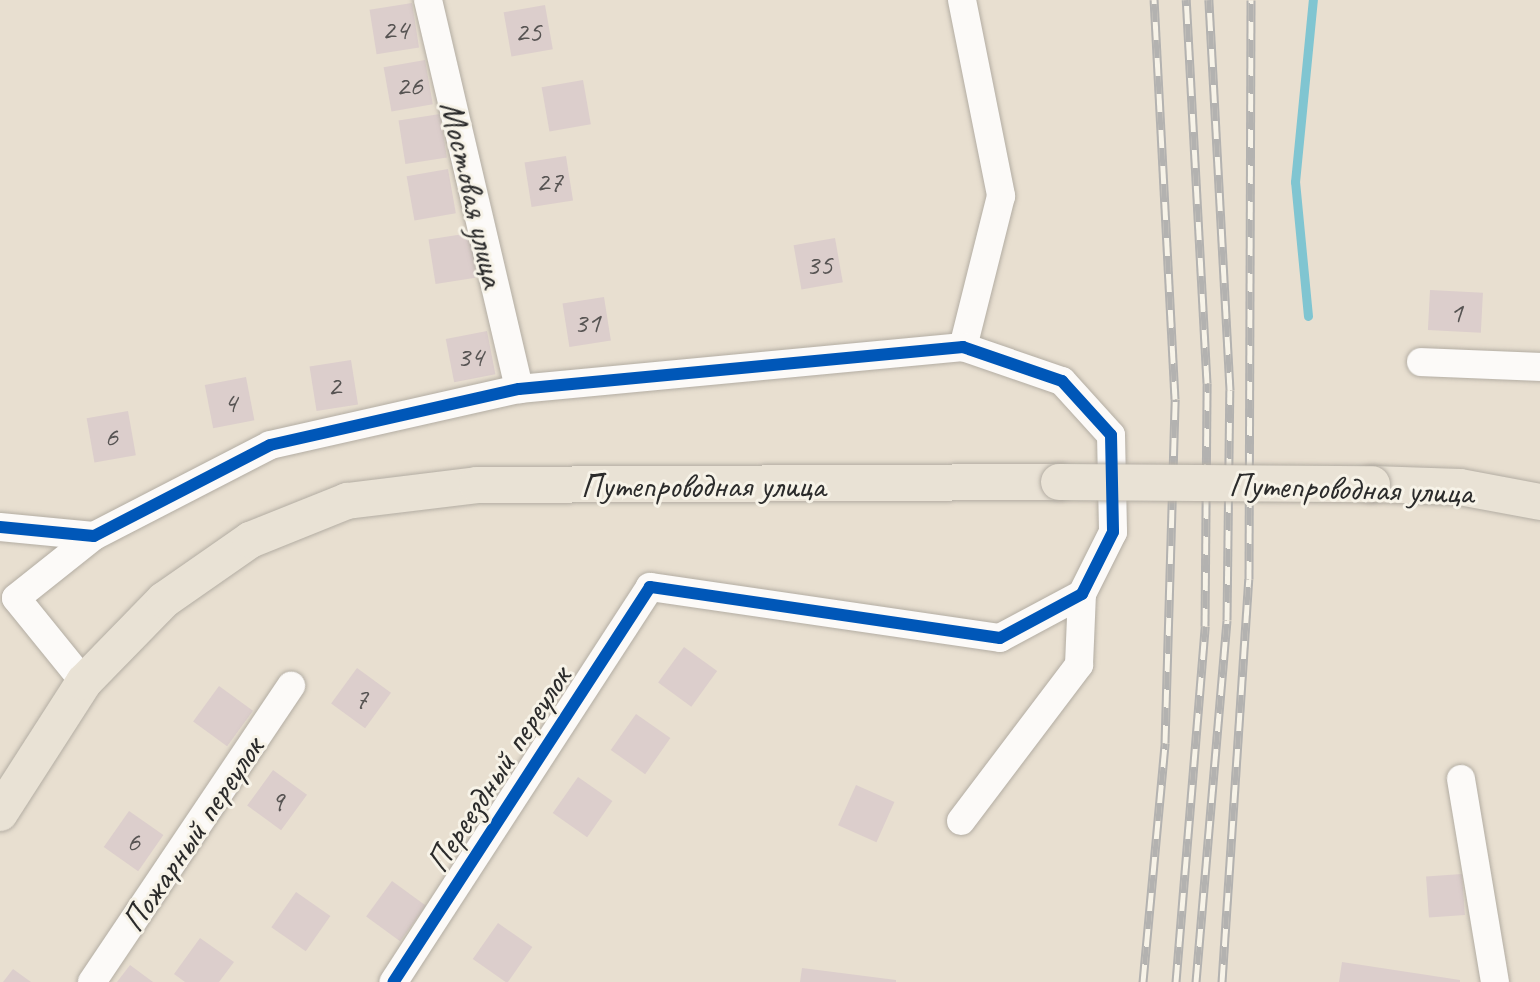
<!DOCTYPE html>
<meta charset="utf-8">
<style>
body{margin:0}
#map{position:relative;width:1540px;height:982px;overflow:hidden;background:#e8dfd0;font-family:Caveat,sans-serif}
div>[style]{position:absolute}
.stream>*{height:9px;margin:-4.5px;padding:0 4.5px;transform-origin:4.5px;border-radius:4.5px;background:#80c5d1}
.building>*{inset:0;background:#dccecc;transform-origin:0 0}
.roads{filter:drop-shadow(0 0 2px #b3ada3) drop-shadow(0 0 2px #b3ada3)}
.minor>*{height:28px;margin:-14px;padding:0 14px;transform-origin:14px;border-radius:14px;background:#fcfaf8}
.major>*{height:36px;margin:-18px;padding:0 18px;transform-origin:18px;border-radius:18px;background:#e9e2d5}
.rail>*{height:9px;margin-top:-4.5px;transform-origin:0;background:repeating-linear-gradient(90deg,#f7f3e8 0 18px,#b3b2b0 0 36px);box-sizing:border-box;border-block:2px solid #b3b2b0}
.bridges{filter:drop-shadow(0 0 2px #b3ada3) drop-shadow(0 0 2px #b3ada3)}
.major-bridge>*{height:36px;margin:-18px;padding:0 18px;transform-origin:18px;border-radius:18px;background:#e9e2d5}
.cycleway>*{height:12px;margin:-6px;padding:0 6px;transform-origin:6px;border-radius:6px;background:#0057b8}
span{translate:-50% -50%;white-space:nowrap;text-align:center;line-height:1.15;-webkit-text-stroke:6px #f7f3e8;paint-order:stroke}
.number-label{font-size:30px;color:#575453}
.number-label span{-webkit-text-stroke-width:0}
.street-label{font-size:34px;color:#2b2b2b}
</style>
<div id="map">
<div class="stream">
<div style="left:1308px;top:316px;width:135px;rotate:-95.5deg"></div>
<div style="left:1295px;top:182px;width:183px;rotate:-84.4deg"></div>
</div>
<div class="building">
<div style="left:412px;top:3px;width:45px;height:43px;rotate:81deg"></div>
<div style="left:545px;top:5px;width:45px;height:42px;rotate:80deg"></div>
<div style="left:425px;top:60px;width:45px;height:42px;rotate:80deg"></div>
<div style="left:583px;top:80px;width:45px;height:42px;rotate:80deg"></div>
<div style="left:440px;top:114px;width:44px;height:42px;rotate:81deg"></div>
<div style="left:566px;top:156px;width:45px;height:42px;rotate:81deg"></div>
<div style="left:448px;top:169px;width:45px;height:42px;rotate:80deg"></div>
<div style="left:470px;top:233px;width:45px;height:42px;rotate:81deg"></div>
<div style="left:835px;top:238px;width:45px;height:42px;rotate:80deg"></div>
<div style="left:1430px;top:290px;width:53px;height:40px;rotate:3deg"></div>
<div style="left:604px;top:297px;width:44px;height:42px;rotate:81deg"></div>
<div style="left:487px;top:331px;width:44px;height:42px;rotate:79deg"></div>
<div style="left:351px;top:360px;width:45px;height:42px;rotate:81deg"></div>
<div style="left:246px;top:377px;width:44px;height:42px;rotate:79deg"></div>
<div style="left:128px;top:411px;width:45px;height:42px;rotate:80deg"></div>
<div style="left:684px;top:647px;width:41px;height:44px;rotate:36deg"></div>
<div style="left:357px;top:668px;width:42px;height:44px;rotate:36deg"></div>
<div style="left:219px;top:686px;width:42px;height:44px;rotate:36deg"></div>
<div style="left:636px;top:714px;width:42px;height:44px;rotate:35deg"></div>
<div style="left:273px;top:770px;width:42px;height:44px;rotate:36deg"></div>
<div style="left:578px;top:777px;width:42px;height:44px;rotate:35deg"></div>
<div style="left:856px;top:785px;width:42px;height:44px;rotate:24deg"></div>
<div style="left:129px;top:811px;width:42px;height:44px;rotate:35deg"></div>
<div style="left:1462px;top:874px;width:41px;height:36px;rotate:86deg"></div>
<div style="left:392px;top:881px;width:42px;height:44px;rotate:36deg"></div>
<div style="left:296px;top:892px;width:42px;height:43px;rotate:35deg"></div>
<div style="left:498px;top:923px;width:42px;height:44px;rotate:35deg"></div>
<div style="clip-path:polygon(200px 938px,234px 962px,219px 982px,185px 982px,174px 974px)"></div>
<div style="clip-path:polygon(1342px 962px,1460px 980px,1460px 982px,1339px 982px)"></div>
<div style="clip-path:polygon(130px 965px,153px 982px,117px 982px)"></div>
<div style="clip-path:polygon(802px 968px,896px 980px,896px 982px,800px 982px)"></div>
<div style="clip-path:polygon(13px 969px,31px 982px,3px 982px)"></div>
</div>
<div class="roads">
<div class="minor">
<div style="left:428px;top:0;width:400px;rotate:76.8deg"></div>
<div style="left:962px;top:0;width:200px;rotate:78.7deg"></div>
<div style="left:1001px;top:196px;width:156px;rotate:104.1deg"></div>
<div style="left:1421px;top:362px;width:119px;rotate:2.4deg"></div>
<div style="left:0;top:527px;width:94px;rotate:5.5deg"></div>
<div style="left:94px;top:536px;width:198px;rotate:-27.3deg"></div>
<div style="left:270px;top:445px;width:255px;rotate:-12.7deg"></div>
<div style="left:519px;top:389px;width:446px;rotate:-5.4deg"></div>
<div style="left:963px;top:347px;width:105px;rotate:19deg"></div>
<div style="left:1062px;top:381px;width:73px;rotate:47.8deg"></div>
<div style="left:1111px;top:435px;width:97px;rotate:88.8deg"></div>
<div style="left:1113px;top:532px;width:69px;rotate:116.6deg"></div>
<div style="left:1082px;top:594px;width:93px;rotate:151.8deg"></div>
<div style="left:1000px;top:638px;width:354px;rotate:-171.7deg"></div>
<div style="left:650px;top:587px;width:471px;rotate:123deg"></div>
<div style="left:84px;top:682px;width:108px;rotate:-129deg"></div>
<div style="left:16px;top:598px;width:100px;rotate:-38.5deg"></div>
<div style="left:1461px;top:779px;width:206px;rotate:80.5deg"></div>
<div style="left:961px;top:821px;width:196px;rotate:-52.9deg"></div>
<div style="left:1079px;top:665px;width:71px;rotate:-87.6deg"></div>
<div style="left:92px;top:982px;width:357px;rotate:-56.1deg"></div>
</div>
<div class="major">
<div style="left:1372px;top:484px;width:88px;rotate:2deg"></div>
<div style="left:1460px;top:487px;width:81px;rotate:10.6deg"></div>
<div style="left:0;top:813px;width:156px;rotate:-57.3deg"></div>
<div style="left:84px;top:682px;width:115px;rotate:-45.7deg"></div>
<div style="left:164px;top:600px;width:105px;rotate:-34.9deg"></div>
<div style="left:250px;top:540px;width:105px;rotate:-21.9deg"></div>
<div style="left:347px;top:501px;width:131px;rotate:-7deg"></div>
<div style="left:477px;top:485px;width:582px;rotate:-0.3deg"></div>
</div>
</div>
<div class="rail">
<div style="left:1143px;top:982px;width:240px;rotate:-84.7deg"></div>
<div style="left:1165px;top:743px;width:344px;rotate:-88.3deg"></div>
<div style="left:1175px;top:399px;width:400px;rotate:-93deg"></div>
<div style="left:1176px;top:982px;width:357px;rotate:-85.3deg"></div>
<div style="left:1205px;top:626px;width:243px;rotate:-89.5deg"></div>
<div style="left:1207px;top:383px;width:384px;rotate:-93.1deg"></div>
<div style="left:1196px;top:982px;width:363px;rotate:-85.1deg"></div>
<div style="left:1227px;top:620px;width:230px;rotate:-89.3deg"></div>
<div style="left:1230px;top:390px;width:391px;rotate:-93.1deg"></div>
<div style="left:1222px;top:982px;width:404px;rotate:-86.2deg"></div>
<div style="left:1249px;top:579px;width:579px;rotate:-89.8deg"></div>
</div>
<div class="bridges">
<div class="major-bridge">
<div style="left:1059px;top:482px;width:313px;rotate:0.4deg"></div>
</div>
</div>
<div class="cycleway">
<div style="left:0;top:527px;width:94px;rotate:5.5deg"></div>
<div style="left:94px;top:536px;width:198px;rotate:-27.3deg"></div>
<div style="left:270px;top:445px;width:255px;rotate:-12.7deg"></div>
<div style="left:519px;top:389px;width:446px;rotate:-5.4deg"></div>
<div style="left:963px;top:347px;width:105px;rotate:19deg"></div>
<div style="left:1062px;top:381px;width:73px;rotate:47.8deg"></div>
<div style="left:1111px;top:435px;width:97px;rotate:88.8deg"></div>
<div style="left:1113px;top:532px;width:69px;rotate:116.6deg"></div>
<div style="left:1082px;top:594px;width:93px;rotate:151.8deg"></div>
<div style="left:1000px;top:638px;width:354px;rotate:-171.7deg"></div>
<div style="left:650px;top:587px;width:471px;rotate:123deg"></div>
</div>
<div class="number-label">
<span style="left:395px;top:29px">24</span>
<span style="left:528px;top:31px">25</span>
<span style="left:409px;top:85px">26</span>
<span style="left:549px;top:181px">27</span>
<span style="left:819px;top:264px">35</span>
<span style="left:1456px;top:312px">1</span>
<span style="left:587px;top:322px">31</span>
<span style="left:470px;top:356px">34</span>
<span style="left:334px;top:385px">2</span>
<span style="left:230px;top:402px">4</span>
<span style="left:111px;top:436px">6</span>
<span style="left:361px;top:698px">7</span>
<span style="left:277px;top:801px">9</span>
<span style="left:133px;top:841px">6</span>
</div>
<div class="street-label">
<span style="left:473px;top:194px;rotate:77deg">Мостовая улица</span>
<span style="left:703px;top:486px">Путепроводная улица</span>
<span style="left:1351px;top:488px;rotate:2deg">Путепроводная улица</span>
<span style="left:498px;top:769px;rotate:-57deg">Переездный переулок</span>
<span style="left:192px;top:834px;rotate:-56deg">Пожарный переулок</span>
</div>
</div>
